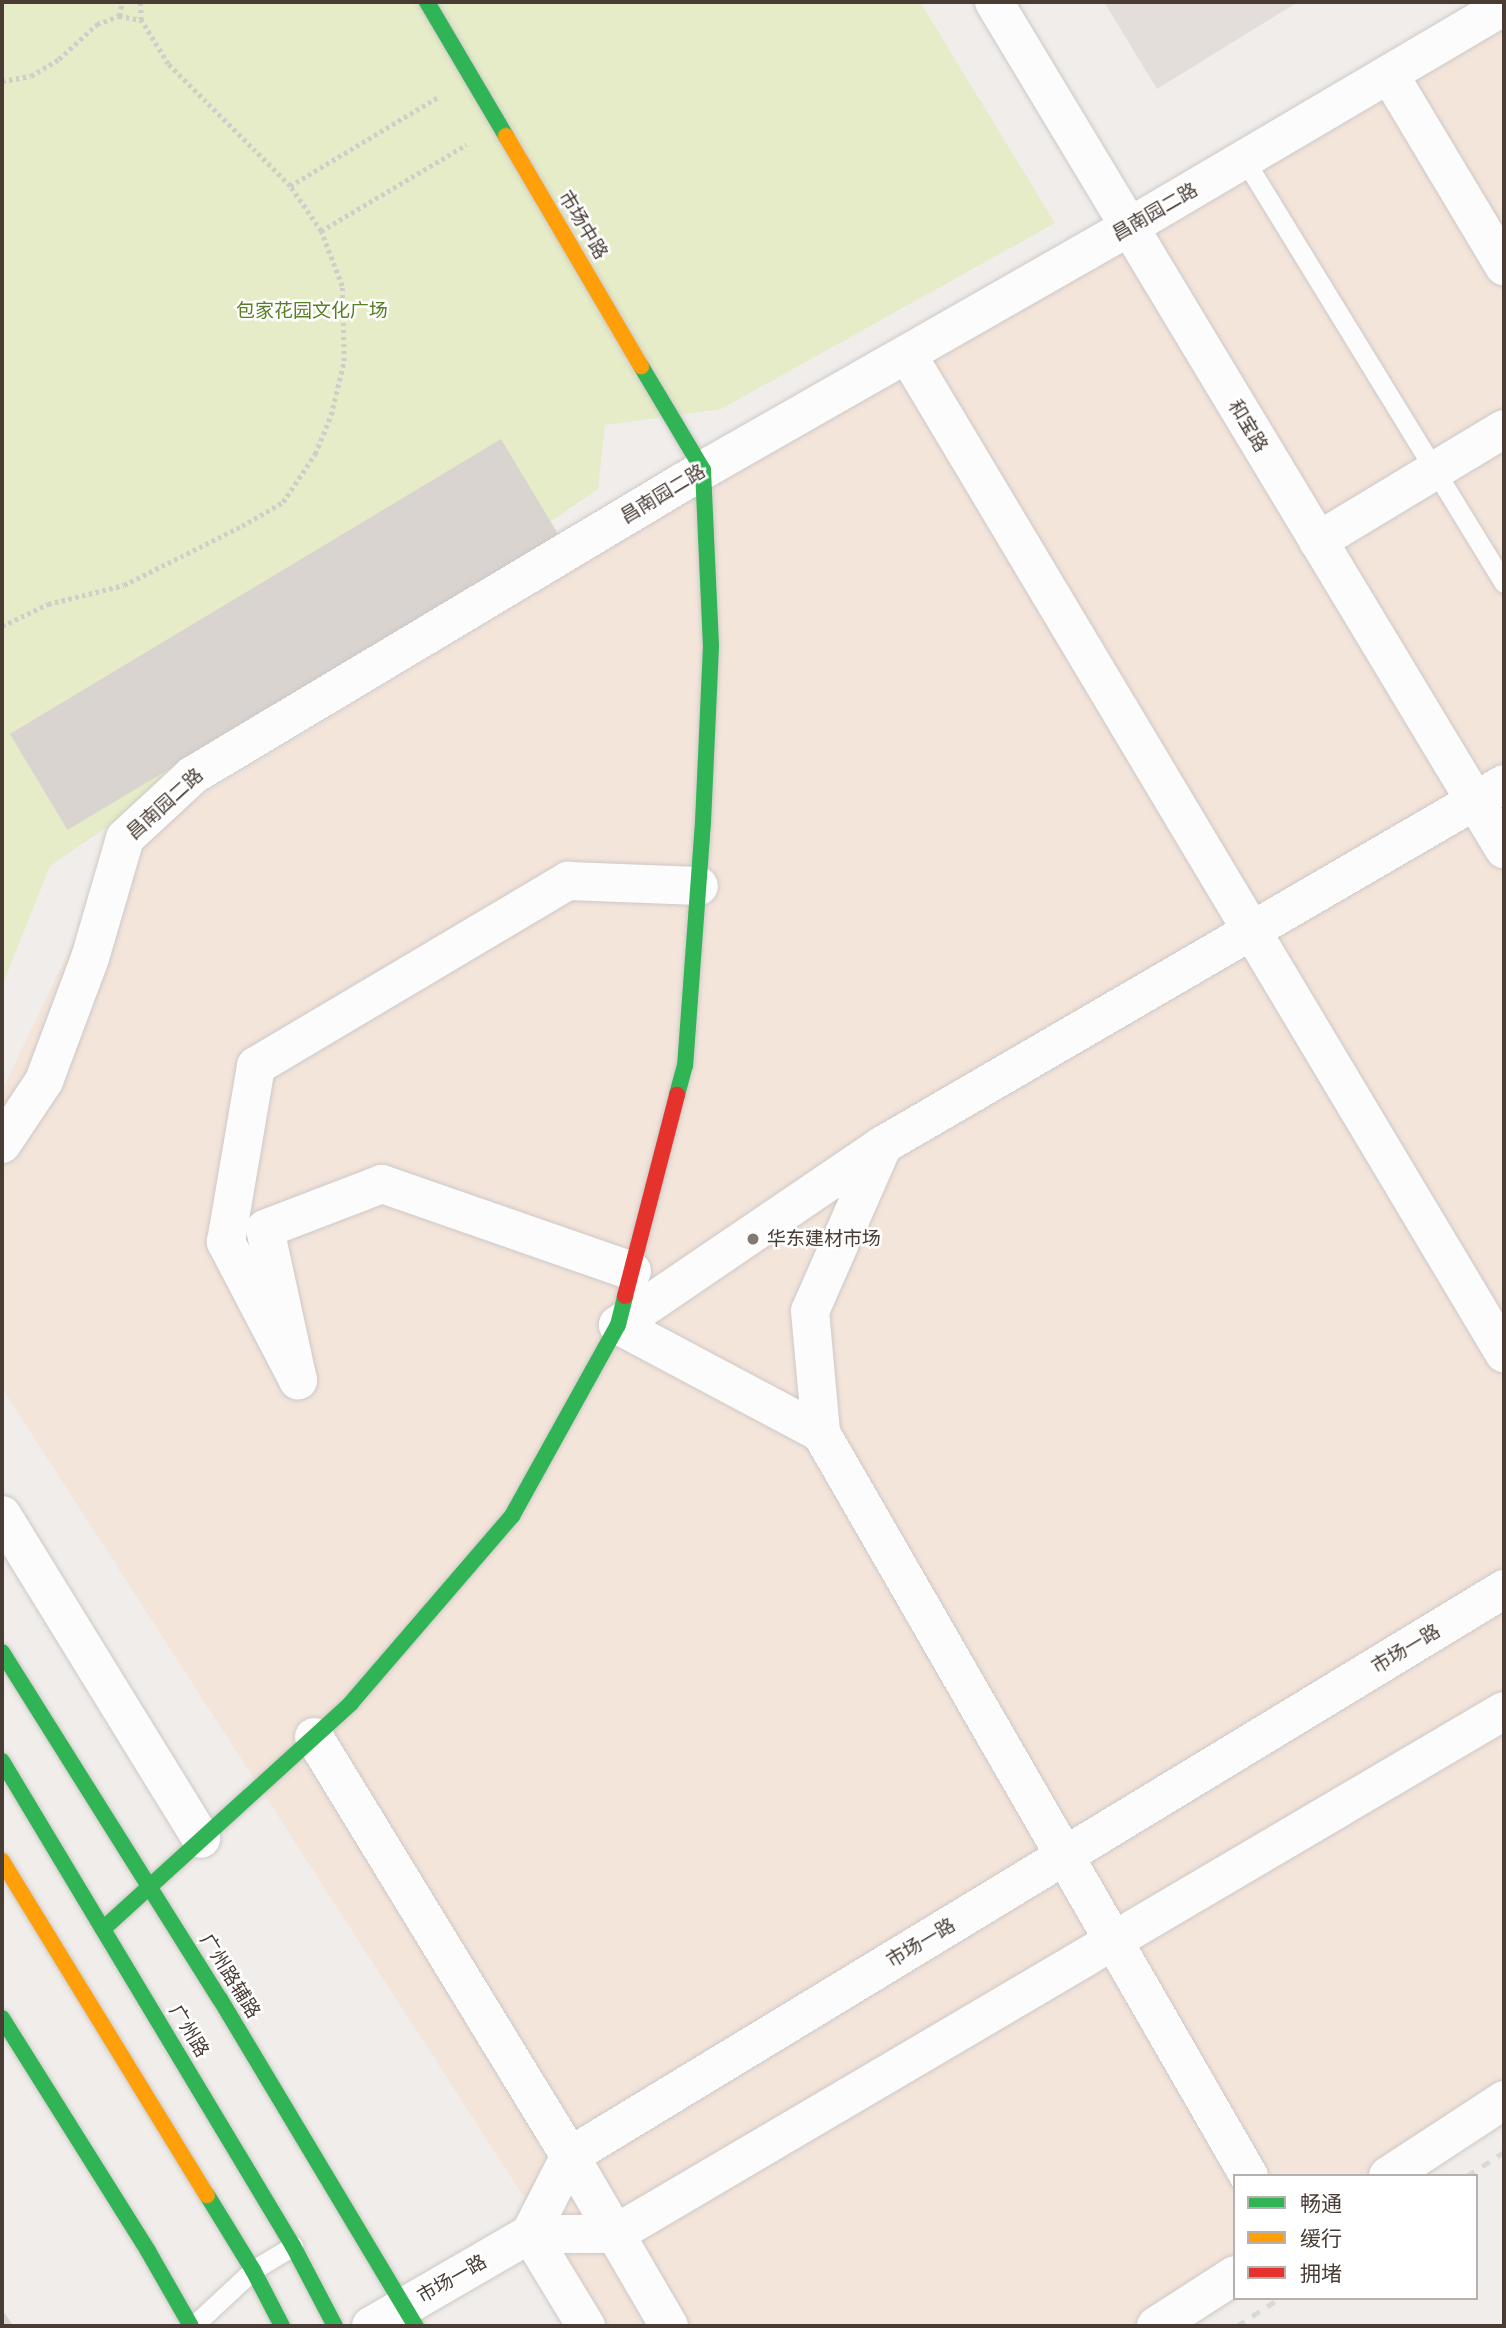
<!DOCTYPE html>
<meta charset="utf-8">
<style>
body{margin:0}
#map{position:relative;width:1506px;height:2328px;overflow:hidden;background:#f0edea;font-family:Jost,"Noto Sans SC",sans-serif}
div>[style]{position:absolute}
.commercial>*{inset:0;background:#f4e5db}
.industrial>*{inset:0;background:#e4dedb}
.green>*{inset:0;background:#e5ecc7}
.building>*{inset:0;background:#d9d4d0;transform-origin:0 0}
.path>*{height:4.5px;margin-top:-2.25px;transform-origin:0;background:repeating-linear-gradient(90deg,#d1cdca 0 3.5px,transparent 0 7px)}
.roads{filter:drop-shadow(0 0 2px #cdc9c6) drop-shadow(0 0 2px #cdc9c6)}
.lane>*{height:19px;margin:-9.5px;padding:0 9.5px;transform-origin:9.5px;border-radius:9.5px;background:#fdfcfc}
.street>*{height:38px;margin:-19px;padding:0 19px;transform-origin:19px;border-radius:19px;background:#fdfcfc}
.fast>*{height:16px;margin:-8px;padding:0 8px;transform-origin:8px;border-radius:8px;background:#30b455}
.slow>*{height:16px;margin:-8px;padding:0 8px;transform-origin:8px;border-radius:8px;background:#ff9f0a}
.jam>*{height:16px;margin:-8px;padding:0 8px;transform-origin:8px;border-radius:8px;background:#e5322d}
.rail>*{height:5px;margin-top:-2.5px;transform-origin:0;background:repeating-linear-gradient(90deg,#d9d9d8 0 9px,transparent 0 18px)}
.dots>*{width:19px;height:19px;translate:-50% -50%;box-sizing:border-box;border:4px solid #fff;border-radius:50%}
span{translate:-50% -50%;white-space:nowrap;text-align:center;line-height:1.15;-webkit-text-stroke:5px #fff;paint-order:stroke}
.street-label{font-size:19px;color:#483c35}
.park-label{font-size:19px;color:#587f23}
.poi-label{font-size:19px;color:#483c35}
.left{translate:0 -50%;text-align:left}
.frame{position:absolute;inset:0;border:4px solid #483c35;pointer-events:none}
.legend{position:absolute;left:1233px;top:2174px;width:245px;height:126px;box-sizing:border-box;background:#fff;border:2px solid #b6b1ae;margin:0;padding:9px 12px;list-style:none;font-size:21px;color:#483c35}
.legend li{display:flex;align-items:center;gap:14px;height:35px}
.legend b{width:35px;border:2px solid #b6b1ae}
</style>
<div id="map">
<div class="commercial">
<div style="clip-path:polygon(1504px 8px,1504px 2122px,1421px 2176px,1235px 2176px,1235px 2296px,1188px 2326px,607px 2326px,2px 1388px,2px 1090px,121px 844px)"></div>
</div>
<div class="industrial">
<div style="clip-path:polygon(1104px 2px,1298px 2px,1157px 89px)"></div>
</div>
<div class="green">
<div style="clip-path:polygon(2px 2px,920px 2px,1055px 223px,721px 409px,605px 425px,598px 489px,50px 866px,2px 986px)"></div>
</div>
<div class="building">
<div style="left:501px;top:439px;width:112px;height:573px;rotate:59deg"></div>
<div style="clip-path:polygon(5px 2313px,13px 2326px,2px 2326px,2px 2315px)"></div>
</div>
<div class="path">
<div style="left:119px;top:16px;width:14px;rotate:-78deg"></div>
<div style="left:2px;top:81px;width:29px;rotate:-10deg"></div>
<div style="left:31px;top:76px;width:33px;rotate:-31deg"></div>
<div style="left:59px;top:59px;width:52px;rotate:-42.6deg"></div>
<div style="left:97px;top:24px;width:23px;rotate:-20deg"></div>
<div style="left:119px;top:16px;width:22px;rotate:10deg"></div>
<div style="left:290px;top:186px;width:173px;rotate:-31deg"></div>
<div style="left:321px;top:231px;width:169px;rotate:-30.7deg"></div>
<div style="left:2px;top:626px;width:51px;rotate:-25.6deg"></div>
<div style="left:48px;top:604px;width:78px;rotate:-14deg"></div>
<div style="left:124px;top:585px;width:132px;rotate:-26.6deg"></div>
<div style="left:242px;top:526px;width:48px;rotate:-30.3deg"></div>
<div style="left:283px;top:502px;width:58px;rotate:-56.3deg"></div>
<div style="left:315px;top:454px;width:42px;rotate:-67.7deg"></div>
<div style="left:331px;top:415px;width:56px;rotate:-76.5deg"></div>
<div style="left:344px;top:361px;width:75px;rotate:-91.5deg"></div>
<div style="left:342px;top:286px;width:59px;rotate:-110.9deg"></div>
<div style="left:321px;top:231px;width:55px;rotate:-124.6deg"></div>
<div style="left:290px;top:186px;width:173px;rotate:-135deg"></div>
<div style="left:168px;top:64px;width:52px;rotate:-121.5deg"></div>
<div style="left:141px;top:20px;width:18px;rotate:-93deg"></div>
</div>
<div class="roads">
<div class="lane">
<div style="left:1244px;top:159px;width:497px;rotate:58.5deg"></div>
<div style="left:193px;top:2326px;width:82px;rotate:-43deg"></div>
<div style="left:253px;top:2270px;width:47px;rotate:-31deg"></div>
</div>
<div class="street">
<div style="left:994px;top:2px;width:989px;rotate:58.95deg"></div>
<div style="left:1389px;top:74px;width:224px;rotate:59.1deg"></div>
<div style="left:907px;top:354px;width:1164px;rotate:59.14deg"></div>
<div style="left:1318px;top:541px;width:217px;rotate:-31.1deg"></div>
<div style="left:2px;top:1144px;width:76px;rotate:-56.3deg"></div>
<div style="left:44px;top:1081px;width:131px;rotate:-69.5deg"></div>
<div style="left:90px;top:958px;width:125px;rotate:-73.7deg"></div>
<div style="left:125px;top:838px;width:93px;rotate:-42.8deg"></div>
<div style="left:193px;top:775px;width:594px;rotate:-30.88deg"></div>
<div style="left:703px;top:470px;width:490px;rotate:-29.7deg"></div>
<div style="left:1129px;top:227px;width:435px;rotate:-30.5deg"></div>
<div style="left:883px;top:1145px;width:181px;rotate:113.7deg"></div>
<div style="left:810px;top:1311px;width:122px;rotate:84.8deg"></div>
<div style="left:821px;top:1433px;width:857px;rotate:60.06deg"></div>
<div style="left:632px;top:1271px;width:265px;rotate:-160.8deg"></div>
<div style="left:382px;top:1184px;width:125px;rotate:159deg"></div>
<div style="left:265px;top:1229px;width:155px;rotate:77.7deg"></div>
<div style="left:298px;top:1380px;width:156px;rotate:-117.6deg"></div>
<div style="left:226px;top:1242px;width:179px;rotate:-80.3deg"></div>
<div style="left:256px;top:1066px;width:363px;rotate:-30.7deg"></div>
<div style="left:568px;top:881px;width:131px;rotate:2.2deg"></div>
<div style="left:821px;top:1433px;width:230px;rotate:-152deg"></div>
<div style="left:618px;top:1325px;width:320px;rotate:-34.2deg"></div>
<div style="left:883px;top:1145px;width:718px;rotate:-30.17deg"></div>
<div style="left:2px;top:1515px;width:380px;rotate:58.4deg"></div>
<div style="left:314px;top:1737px;width:491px;rotate:58.6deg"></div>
<div style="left:570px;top:2156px;width:197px;rotate:59.8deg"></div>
<div style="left:1388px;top:2176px;width:139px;rotate:-33.2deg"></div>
<div style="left:530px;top:2234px;width:85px"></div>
<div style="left:615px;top:2234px;width:1031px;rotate:-30.47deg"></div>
<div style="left:530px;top:2234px;width:108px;rotate:58.7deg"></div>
<div style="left:371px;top:2326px;width:184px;rotate:-30.1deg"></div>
<div style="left:530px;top:2234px;width:88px;rotate:-62.9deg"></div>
<div style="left:570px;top:2156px;width:1093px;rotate:-31.26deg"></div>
<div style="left:1156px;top:2326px;width:94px;rotate:-32.8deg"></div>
</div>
<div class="fast">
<div style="left:427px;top:2px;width:156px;rotate:59.5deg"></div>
<div style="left:641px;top:366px;width:121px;rotate:59.2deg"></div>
<div style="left:703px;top:470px;width:176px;rotate:87.4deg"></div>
<div style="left:711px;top:646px;width:176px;rotate:92.6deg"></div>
<div style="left:703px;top:822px;width:244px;rotate:94.2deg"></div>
<div style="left:685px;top:1065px;width:31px;rotate:105deg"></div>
<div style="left:2px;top:1652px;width:410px;rotate:57.9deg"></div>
<div style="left:220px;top:1999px;width:381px;rotate:59.1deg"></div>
<div style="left:2px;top:1761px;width:566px;rotate:59.04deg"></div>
<div style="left:293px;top:2246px;width:90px;rotate:62.3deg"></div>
<div style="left:103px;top:1929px;width:336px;rotate:-42.3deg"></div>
<div style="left:351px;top:1703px;width:247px;rotate:-49.3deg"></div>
<div style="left:512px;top:1516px;width:218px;rotate:-61deg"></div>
<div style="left:618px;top:1325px;width:30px;rotate:-76deg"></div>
<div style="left:2px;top:2018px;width:275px;rotate:57.9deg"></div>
<div style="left:148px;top:2251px;width:86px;rotate:60.2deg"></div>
<div style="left:207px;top:2195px;width:88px;rotate:58.5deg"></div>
<div style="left:253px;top:2270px;width:63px;rotate:62.6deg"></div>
</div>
<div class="slow">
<div style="left:506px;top:136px;width:267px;rotate:59.6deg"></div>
<div style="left:2px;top:1861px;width:392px;rotate:58.5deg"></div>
</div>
<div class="jam">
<div style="left:625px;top:1296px;width:208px;rotate:-75.5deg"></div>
</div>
</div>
<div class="rail">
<div style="left:1467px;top:2176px;width:44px;rotate:-33deg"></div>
<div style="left:1237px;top:2326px;width:51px;rotate:-33.1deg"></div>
</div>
<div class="dots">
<div style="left:753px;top:1239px;background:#837a74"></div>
</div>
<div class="street-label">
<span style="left:1155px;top:212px;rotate:-30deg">昌南园二路</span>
<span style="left:583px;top:225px;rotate:59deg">市场中路</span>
<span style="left:1248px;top:426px;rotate:59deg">和宝路</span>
<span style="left:663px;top:494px;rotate:-31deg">昌南园二路</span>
<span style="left:165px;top:804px;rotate:-42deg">昌南园二路</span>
<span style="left:1406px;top:1649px;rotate:-31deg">市场一路</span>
<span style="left:921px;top:1943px;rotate:-31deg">市场一路</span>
<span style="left:230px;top:1976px;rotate:58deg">广州路辅路</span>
<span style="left:189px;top:2031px;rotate:59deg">广州路</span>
<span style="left:452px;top:2279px;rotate:-30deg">市场一路</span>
</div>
<div class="park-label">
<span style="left:312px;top:311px">包家花园文化广场</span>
</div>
<div class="poi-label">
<span class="left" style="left:767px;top:1239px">华东建材市场</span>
</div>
<div class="frame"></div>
<ul class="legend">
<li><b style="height:9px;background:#30b455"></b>畅通</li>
<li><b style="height:9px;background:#ff9f0a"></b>缓行</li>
<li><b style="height:9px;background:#e5322d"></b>拥堵</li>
</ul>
</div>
